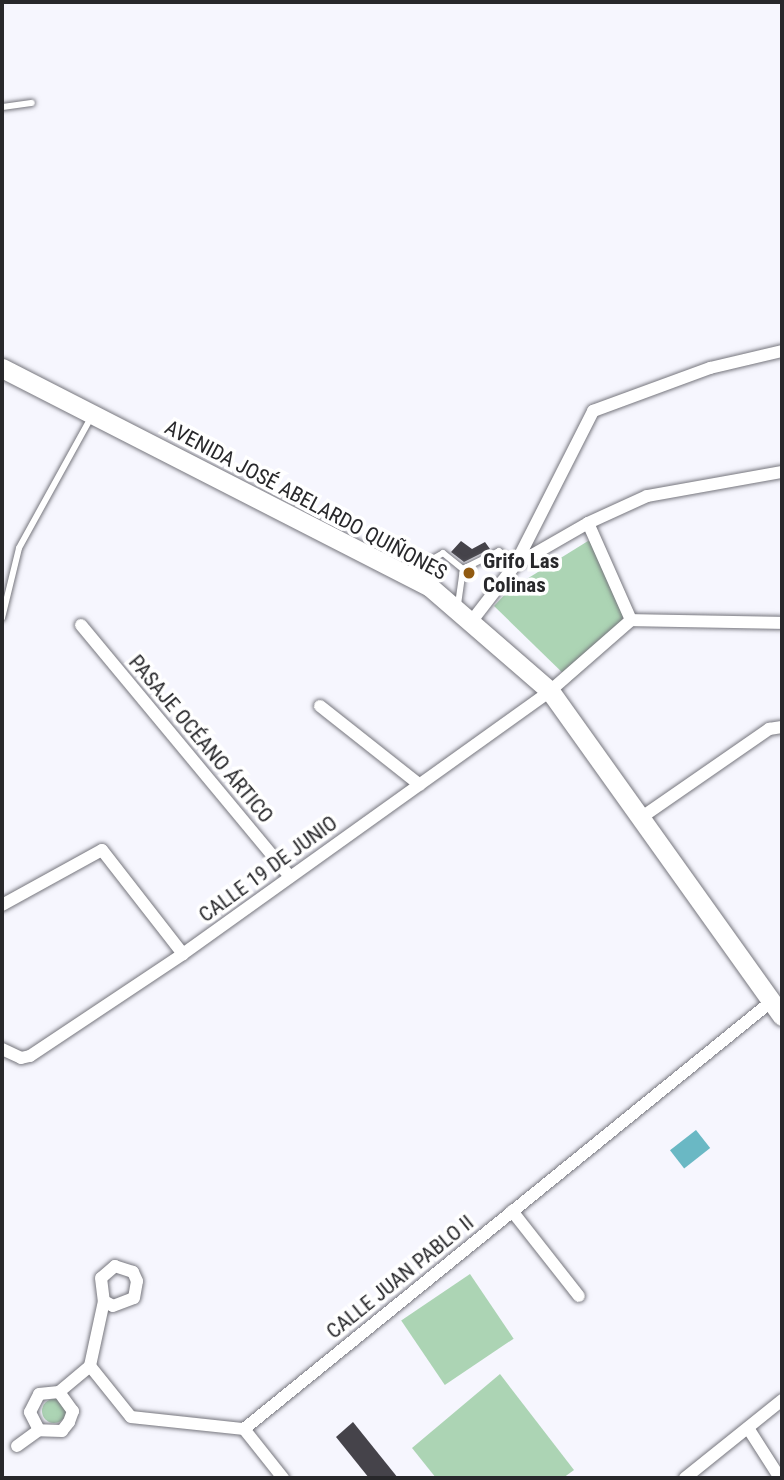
<!DOCTYPE html>
<meta charset="utf-8">
<style>
body{margin:0}
#map{position:relative;width:784px;height:1480px;overflow:hidden;background:#f6f6fe;font-family:"Roboto Condensed",sans-serif}
div>[style]{position:absolute}
.green>*{inset:0;background:#acd4b4;transform-origin:0 0}
.round{border-radius:50%}
.water>*{inset:0;background:#6ab8c4;transform-origin:0 0}
.building>*{inset:0;background:#45434a}
.roads{filter:drop-shadow(0 0 2px #76767d) drop-shadow(0 0 2px #76767d)}
.lane>*{height:6px;margin:-3px;padding:0 3px;transform-origin:3px;border-radius:3px;background:#fff}
.street>*{height:12px;margin:-6px;padding:0 6px;transform-origin:6px;border-radius:6px;background:#fff}
.primary>*{height:19px;margin:-9.5px;padding:0 9.5px;transform-origin:9.5px;border-radius:9.5px;background:#fff}
.dots>*{width:19px;height:19px;translate:-50% -50%;box-sizing:border-box;border:4px solid #fff;border-radius:50%}
span{translate:-50% -50%;white-space:nowrap;text-align:center;line-height:1.15;-webkit-text-stroke:7px #fff;paint-order:stroke}
.street-label{font-size:21px;color:#28282b}
.poi-label{font-size:21px;color:#28282b;font-weight:700}
.left{translate:0 -50%;text-align:left}
.frame{position:absolute;inset:0;border:4px solid #28282b;pointer-events:none}
</style>
<div id="map">
<div class="green">
<div style="clip-path:polygon(588px 541px,592px 541px,629px 628px,571px 681px,494px 606px,509px 590px)"></div>
<div style="left:470px;top:1274px;width:78px;height:83px;rotate:56deg"></div>
<div style="clip-path:polygon(500px 1374px,574px 1470px,563px 1478px,436px 1478px,412px 1448px)"></div>
<div class="round" style="left:42px;top:1399px;width:24px;height:24px"></div>
</div>
<div class="water">
<div style="left:696px;top:1130px;width:23px;height:33px;rotate:52deg"></div>
</div>
<div class="building">
<div style="clip-path:polygon(461px 541px,472px 549px,485px 542px,490px 549px,464px 562px,451px 552px)"></div>
<div style="clip-path:polygon(353px 1422px,398px 1478px,369px 1478px,336px 1437px)"></div>
</div>
<div class="roads">
<div class="lane">
<div style="left:2px;top:107px;width:30px;rotate:-8deg"></div>
<div style="left:463px;top:569px;width:40px;rotate:-26.6deg"></div>
<div style="left:499px;top:551px;width:21px;rotate:41deg"></div>
<div style="left:409px;top:572px;width:39px;rotate:-29deg"></div>
<div style="left:443px;top:553px;width:26px;rotate:39deg"></div>
<div style="left:463px;top:569px;width:36px;rotate:98deg"></div>
<div style="left:2px;top:618px;width:72px;rotate:-76.3deg"></div>
<div style="left:19px;top:548px;width:151px;rotate:-61.1deg"></div>
</div>
<div class="street">
<div style="left:588px;top:523px;width:106px;rotate:66.1deg"></div>
<div style="left:515px;top:565px;width:173px;rotate:-63.1deg"></div>
<div style="left:593px;top:411px;width:125px;rotate:-20.2deg"></div>
<div style="left:710px;top:368px;width:74px;rotate:-13.3deg"></div>
<div style="left:471px;top:622px;width:72px;rotate:-52.3deg"></div>
<div style="left:515px;top:565px;width:84px;rotate:-29.9deg"></div>
<div style="left:588px;top:523px;width:65px;rotate:-24.6deg"></div>
<div style="left:647px;top:496px;width:137px;rotate:-10.1deg"></div>
<div style="left:81px;top:625px;width:327px;rotate:50.3deg"></div>
<div style="left:320px;top:706px;width:127px;rotate:38.3deg"></div>
<div style="left:642px;top:817px;width:155px;rotate:-34.7deg"></div>
<div style="left:769px;top:729px;width:13px;rotate:-9deg"></div>
<div style="left:2px;top:905px;width:114px;rotate:-28.8deg"></div>
<div style="left:102px;top:850px;width:132px;rotate:52.1deg"></div>
<div style="left:2px;top:1049px;width:21px;rotate:25deg"></div>
<div style="left:21px;top:1058px;width:9px;rotate:-13deg"></div>
<div style="left:30px;top:1056px;width:184px;rotate:-33.7deg"></div>
<div style="left:183px;top:954px;width:452px;rotate:-35.6deg"></div>
<div style="left:550px;top:691px;width:108px;rotate:-41.2deg"></div>
<div style="left:631px;top:620px;width:151px;rotate:1.1deg"></div>
<div style="left:512px;top:1211px;width:108px;rotate:51.8deg"></div>
<div style="left:104px;top:1301px;width:10px;rotate:29deg"></div>
<div style="left:113px;top:1306px;width:22px;rotate:-21deg"></div>
<div style="left:134px;top:1298px;width:17px;rotate:-80deg"></div>
<div style="left:137px;top:1281px;width:10px;rotate:-114deg"></div>
<div style="left:133px;top:1272px;width:19px;rotate:-162deg"></div>
<div style="left:115px;top:1266px;width:18px;rotate:139deg"></div>
<div style="left:101px;top:1278px;width:23px;rotate:83deg"></div>
<div style="left:104px;top:1301px;width:66px;rotate:102.2deg"></div>
<div style="left:90px;top:1366px;width:65px;rotate:51.2deg"></div>
<div style="left:131px;top:1417px;width:114px;rotate:6.1deg"></div>
<div style="left:244px;top:1429px;width:680px;rotate:-39.03deg"></div>
<div style="left:59px;top:1392px;width:24px;rotate:54deg"></div>
<div style="left:73px;top:1411px;width:12px;rotate:110deg"></div>
<div style="left:69px;top:1422px;width:11px;rotate:128deg"></div>
<div style="left:62px;top:1431px;width:23px;rotate:-178deg"></div>
<div style="left:39px;top:1430px;width:20px;rotate:-117deg"></div>
<div style="left:30px;top:1412px;width:20px;rotate:-63deg"></div>
<div style="left:39px;top:1394px;width:20px;rotate:-6deg"></div>
<div style="left:59px;top:1392px;width:40px;rotate:-40deg"></div>
<div style="left:748px;top:1428px;width:59px;rotate:57.4deg"></div>
<div style="left:244px;top:1429px;width:63px;rotate:51.5deg"></div>
<div style="left:17px;top:1446px;width:27px;rotate:-36deg"></div>
<div style="left:685px;top:1478px;width:124px;rotate:-38.8deg"></div>
</div>
<div class="primary">
<div style="left:2px;top:368px;width:481px;rotate:27.1deg"></div>
<div style="left:430px;top:587px;width:159px;rotate:40.9deg"></div>
<div style="left:550px;top:691px;width:399px;rotate:54.5deg"></div>
</div>
</div>
<div class="dots">
<div style="left:469px;top:573px;background:#915a11"></div>
</div>
<div class="street-label">
<span style="left:306px;top:500px;rotate:28deg">AVENIDA JOSÉ ABELARDO QUIÑONES</span>
<span style="left:201px;top:739px;rotate:50deg">PASAJE OCÉANO ÁRTICO</span>
<span style="left:268px;top:869px;rotate:-36deg">CALLE 19 DE JUNIO</span>
<span style="left:400px;top:1277px;rotate:-39deg">CALLE JUAN PABLO II</span>
</div>
<div class="poi-label">
<span class="left" style="left:483px;top:573px">Grifo Las<br>Colinas</span>
</div>
<div class="frame"></div>
</div>
